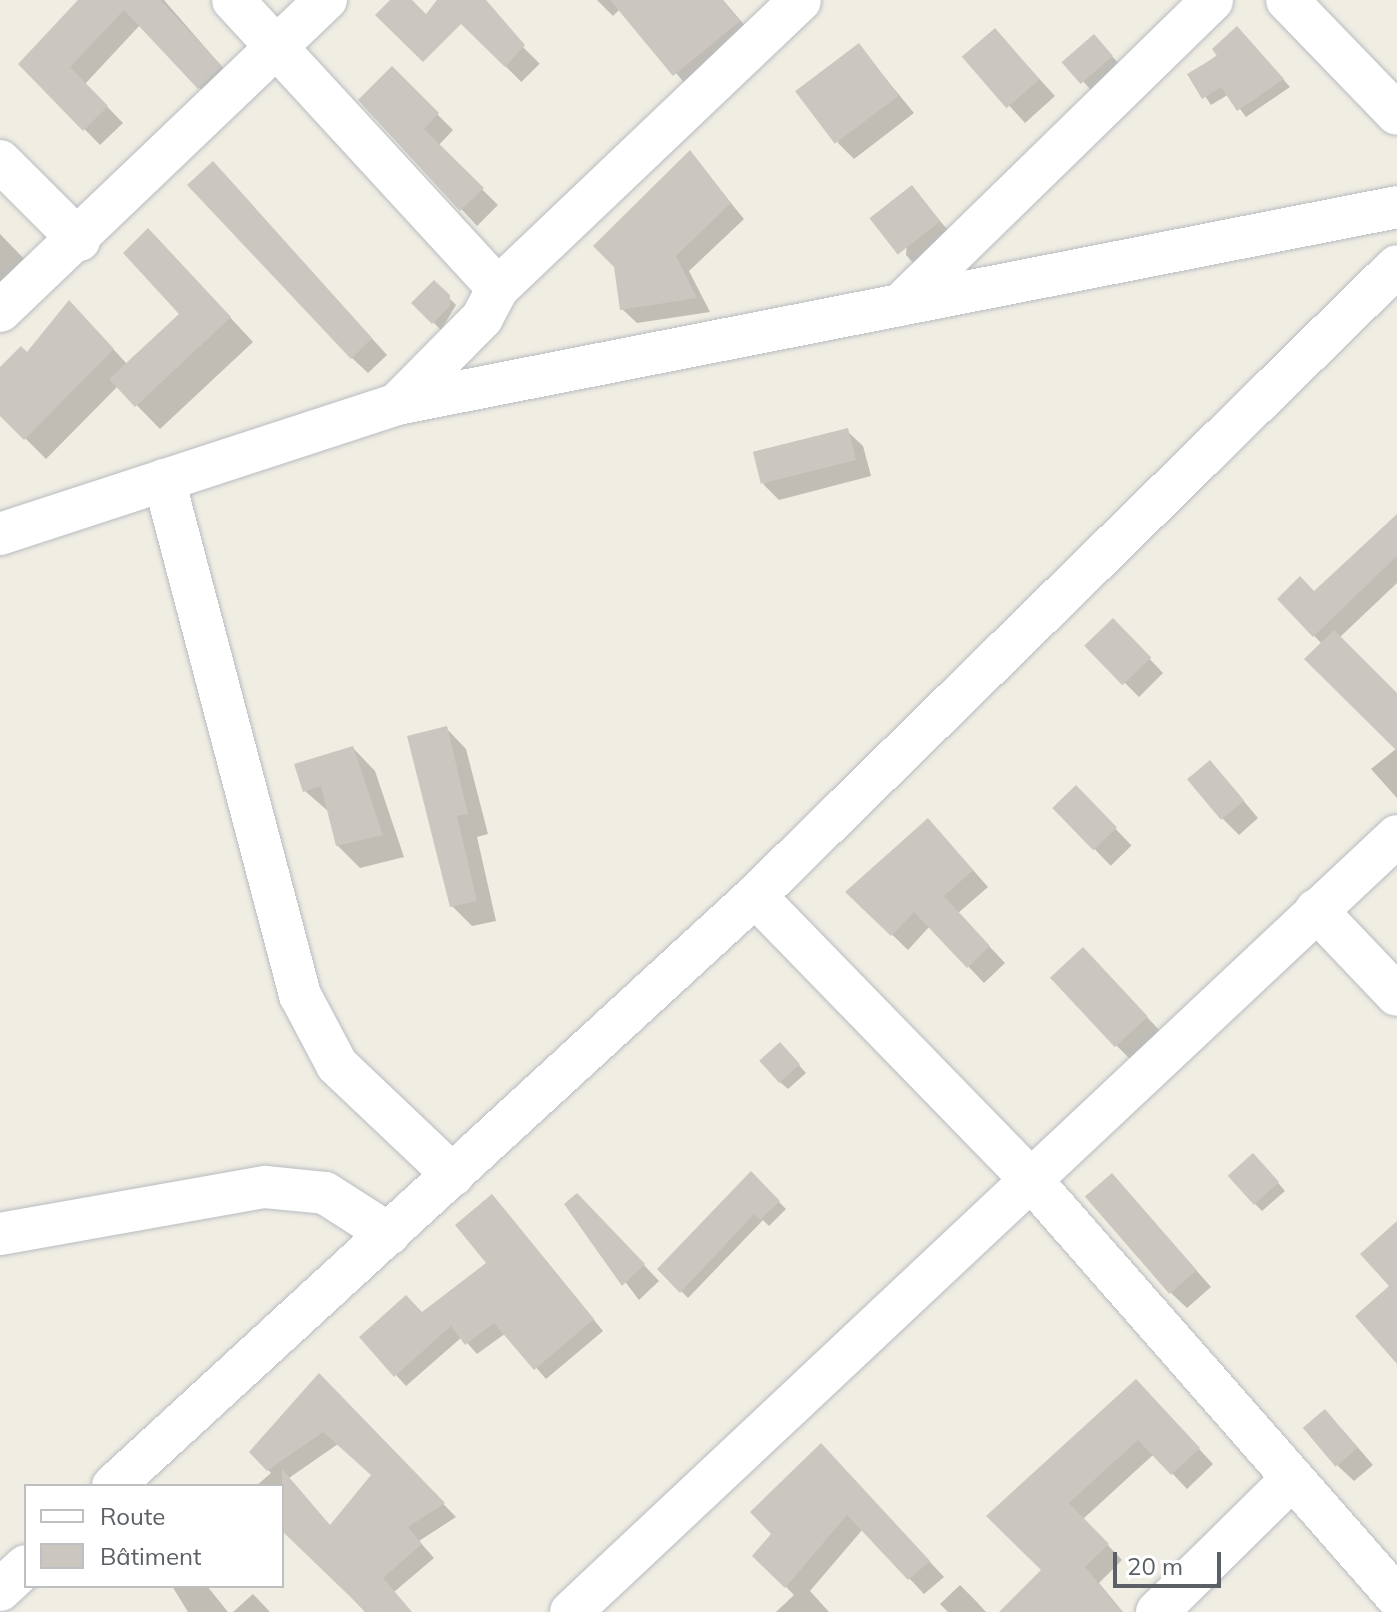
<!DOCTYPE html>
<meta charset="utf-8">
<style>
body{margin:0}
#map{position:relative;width:1397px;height:1612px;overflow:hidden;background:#f0ede3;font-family:Mulish,sans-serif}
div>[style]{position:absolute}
.shadow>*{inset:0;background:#0003;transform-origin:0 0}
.building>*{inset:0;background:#cbc7c0;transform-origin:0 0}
.roads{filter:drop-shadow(0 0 2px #b8bcc1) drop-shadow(0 0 2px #b8bcc1)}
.minor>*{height:42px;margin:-21px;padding:0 21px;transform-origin:21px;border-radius:21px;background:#fff}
span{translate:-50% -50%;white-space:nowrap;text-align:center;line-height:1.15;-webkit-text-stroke:6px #fff;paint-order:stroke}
.legend{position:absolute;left:24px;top:1484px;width:260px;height:104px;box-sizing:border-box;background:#fff;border:2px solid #bdbfc2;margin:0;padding:10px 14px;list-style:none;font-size:24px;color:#5b6066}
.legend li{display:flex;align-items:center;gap:16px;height:40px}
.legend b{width:40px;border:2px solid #bdbfc2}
.scale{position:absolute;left:1113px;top:1552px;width:108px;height:36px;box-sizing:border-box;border:4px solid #5b6066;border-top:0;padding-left:10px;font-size:24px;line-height:28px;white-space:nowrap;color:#5b6066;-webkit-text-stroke:6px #fff;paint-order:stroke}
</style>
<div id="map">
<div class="shadow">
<div style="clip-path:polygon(80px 0,164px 0,236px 83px,215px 104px,140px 25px,85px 84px,123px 123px,100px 145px,21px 64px)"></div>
<div style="clip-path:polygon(597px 0,723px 0,760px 43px,696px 96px,620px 9px,613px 16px)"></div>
<div style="left:481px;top:5px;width:83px;height:26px;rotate:45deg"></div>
<div style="clip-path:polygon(1245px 36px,1290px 87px,1246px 117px,1229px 94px,1211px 105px,1190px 74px)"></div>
<div style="clip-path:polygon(1101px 44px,1119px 64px,1091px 90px,1065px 62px)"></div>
<div style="clip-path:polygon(859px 46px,914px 113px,854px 159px,838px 143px)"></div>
<div style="clip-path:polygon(1010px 47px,1055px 96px,1025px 123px,965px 57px)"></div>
<div style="clip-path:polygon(392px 69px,453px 130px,438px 146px,498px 205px,477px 226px,361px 100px)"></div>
<div style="clip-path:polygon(690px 153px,744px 219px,689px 271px,710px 312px,637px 323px,622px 309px)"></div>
<div style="clip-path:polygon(228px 180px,387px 355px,368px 373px,352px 358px)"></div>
<div style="clip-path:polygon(912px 188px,952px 235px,918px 268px,906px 255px)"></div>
<div style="clip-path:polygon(0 234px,37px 272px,0 310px)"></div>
<div style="clip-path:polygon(172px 255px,253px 342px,160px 429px,118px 386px,46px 459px,0 413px,0 370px,89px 323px,128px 365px,182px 314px)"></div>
<div style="clip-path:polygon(434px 283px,456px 305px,441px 330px,414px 303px)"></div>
<div style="clip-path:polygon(847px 431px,863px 446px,871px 476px,779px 500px,763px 484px)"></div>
<div style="clip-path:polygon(1397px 521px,1397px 583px,1339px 638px,1397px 695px,1397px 798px,1371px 769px,1397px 748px,1322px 644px,1279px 599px,1314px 594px)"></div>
<div style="clip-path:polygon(1126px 634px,1163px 673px,1139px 697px,1088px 646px)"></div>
<div style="clip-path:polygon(446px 728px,466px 749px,488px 834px,477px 837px,496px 921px,472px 926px,452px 906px)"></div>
<div style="clip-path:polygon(353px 748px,375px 771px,404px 857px,360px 868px,337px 845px,329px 812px,305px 791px)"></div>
<div style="clip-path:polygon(1225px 779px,1258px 818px,1239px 835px,1223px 819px)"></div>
<div style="left:1076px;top:788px;width:80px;height:29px;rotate:46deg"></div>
<div style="clip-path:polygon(943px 836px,988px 887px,958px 913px,1005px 963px,984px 983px,930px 926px,908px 950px,848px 892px)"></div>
<div style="clip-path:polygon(1099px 966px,1162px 1033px,1132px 1061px,1116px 1045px)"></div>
<div style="clip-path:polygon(787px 1052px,806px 1073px,788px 1089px,780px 1082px)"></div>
<div style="clip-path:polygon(1261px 1163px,1285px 1191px,1262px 1211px,1255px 1204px)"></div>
<div style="clip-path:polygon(751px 1174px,786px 1209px,769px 1226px,763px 1220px,688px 1298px,660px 1269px)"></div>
<div style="clip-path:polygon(1112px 1175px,1211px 1287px,1187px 1308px,1171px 1293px)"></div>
<div style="clip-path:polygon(566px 1204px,593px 1211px,659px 1281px,639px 1300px)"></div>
<div style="clip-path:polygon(503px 1208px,603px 1331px,546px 1379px,506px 1333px,477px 1354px,462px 1337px,406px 1386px,396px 1375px,422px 1314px,489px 1263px)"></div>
<div style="clip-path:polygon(evenodd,319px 1376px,456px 1517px,419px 1541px,434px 1558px,394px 1592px,411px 1612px,365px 1612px,282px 1524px,282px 1486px,256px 1486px,271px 1473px,252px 1452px,319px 1376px,338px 1444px,373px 1476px,331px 1527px,289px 1478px,338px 1444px)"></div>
<div style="clip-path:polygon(1151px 1397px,1213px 1464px,1187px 1489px,1154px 1454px,1083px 1519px,1122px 1560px,1099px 1583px,1123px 1612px,1002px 1612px,1044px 1570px,989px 1516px)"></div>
<div style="clip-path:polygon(1341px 1428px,1373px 1465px,1354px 1481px,1338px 1466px)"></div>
<div style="clip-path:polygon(836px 1461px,944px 1577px,924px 1594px,863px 1529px,810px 1591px,829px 1612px,776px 1612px,794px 1595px,755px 1555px)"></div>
<div style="clip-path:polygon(960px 1585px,975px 1600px,986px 1612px,948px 1612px,940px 1604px)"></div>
<div style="clip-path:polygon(172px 1586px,207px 1586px,228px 1612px,188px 1612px)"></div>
<div style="clip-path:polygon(253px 1594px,270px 1612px,233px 1612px)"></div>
</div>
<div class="building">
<div style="clip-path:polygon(78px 0,160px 0,222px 66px,198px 89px,124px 10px,70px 67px,108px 106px,83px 131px,18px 64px)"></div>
<div style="clip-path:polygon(390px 0,412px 0,426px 14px,437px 0,486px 0,525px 45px,505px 67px,461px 24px,423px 62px,375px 15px)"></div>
<div style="clip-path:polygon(610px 0,722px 0,740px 21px,673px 76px)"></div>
<div style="clip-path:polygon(1237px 26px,1284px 79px,1237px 111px,1221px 87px,1202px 99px,1187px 74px,1217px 56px,1212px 49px)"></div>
<div style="left:995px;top:28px;width:68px;height:44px;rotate:49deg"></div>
<div style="left:1094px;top:34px;width:29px;height:43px;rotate:49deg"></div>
<div style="left:859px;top:43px;width:66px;height:80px;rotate:53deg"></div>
<div style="clip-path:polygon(392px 66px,439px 113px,424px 129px,484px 188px,460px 211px,358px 100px)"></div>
<div style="clip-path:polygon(690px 150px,731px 203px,676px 256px,697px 298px,620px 310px,614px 267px,593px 246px)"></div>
<div style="clip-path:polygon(213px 161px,372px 338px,351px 359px,187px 185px)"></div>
<div style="left:912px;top:185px;width:46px;height:54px;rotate:52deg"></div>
<div style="clip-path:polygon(148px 228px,231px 317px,135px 407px,109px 379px,179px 314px,123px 253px)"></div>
<div style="clip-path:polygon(434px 280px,450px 295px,450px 306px,432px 324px,411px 303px)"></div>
<div style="clip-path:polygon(69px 300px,114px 349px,24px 440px,0 416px,0 367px,21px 346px,27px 352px)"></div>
<div style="left:848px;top:428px;width:33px;height:98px;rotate:76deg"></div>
<div style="clip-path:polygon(1397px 514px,1397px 556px,1313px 637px,1277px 599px,1300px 576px,1314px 591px)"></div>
<div style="left:1113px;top:618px;width:55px;height:40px;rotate:46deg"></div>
<div style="clip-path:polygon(1334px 630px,1397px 693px,1397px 751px,1304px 659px)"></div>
<div style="clip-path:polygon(447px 726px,468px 814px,457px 816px,477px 901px,450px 907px,407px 736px)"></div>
<div style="clip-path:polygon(353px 746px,383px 835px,336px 846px,321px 786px,303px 792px,294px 764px)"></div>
<div style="left:1210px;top:760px;width:53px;height:30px;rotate:50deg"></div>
<div style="left:1076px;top:785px;width:59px;height:33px;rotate:46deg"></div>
<div style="clip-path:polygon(928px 818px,973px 870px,944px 896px,990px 946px,967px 968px,914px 912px,891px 936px,845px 892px)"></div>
<div style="left:1083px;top:947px;width:95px;height:45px;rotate:47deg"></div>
<div style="left:780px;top:1042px;width:30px;height:28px;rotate:48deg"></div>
<div style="left:1253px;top:1153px;width:39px;height:34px;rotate:48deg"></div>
<div style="clip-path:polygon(751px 1171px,780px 1201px,760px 1220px,754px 1214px,680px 1293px,657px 1269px)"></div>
<div style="left:1112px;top:1173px;width:129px;height:36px;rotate:49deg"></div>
<div style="clip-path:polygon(577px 1193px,645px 1264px,622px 1286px,564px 1204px)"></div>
<div style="clip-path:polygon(492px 1194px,594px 1319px,534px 1370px,494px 1323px,465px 1345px,451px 1326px,394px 1377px,359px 1337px,406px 1295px,422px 1312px,486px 1263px,455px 1225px)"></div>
<div style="clip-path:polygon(1397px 1221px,1397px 1364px,1355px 1316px,1389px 1286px,1360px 1254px)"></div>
<div style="clip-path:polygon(319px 1373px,445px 1503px,408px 1527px,422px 1544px,383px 1578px,412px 1612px,366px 1612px,282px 1531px,282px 1469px,330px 1525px,371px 1475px,323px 1432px,267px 1471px,249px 1452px)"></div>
<div style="clip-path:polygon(1136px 1379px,1200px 1448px,1171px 1475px,1138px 1440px,1069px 1503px,1109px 1544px,1085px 1567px,1122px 1612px,999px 1612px,1041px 1570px,986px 1516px)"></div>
<div style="left:1325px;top:1409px;width:51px;height:29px;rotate:50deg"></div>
<div style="clip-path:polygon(821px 1443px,930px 1561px,908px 1580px,847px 1515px,785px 1588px,752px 1556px,771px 1534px,750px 1512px)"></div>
</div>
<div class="roads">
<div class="minor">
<div style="left:233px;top:0;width:391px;rotate:47.4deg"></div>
<div style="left:1287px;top:0;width:158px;rotate:46deg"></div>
<div style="left:0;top:161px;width:112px;rotate:45deg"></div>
<div style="left:900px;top:305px;width:436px;rotate:-44.3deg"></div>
<div style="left:0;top:311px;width:451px;rotate:-43.7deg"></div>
<div style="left:397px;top:404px;width:121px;rotate:-45.3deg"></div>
<div style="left:482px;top:318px;width:34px;rotate:-62deg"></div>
<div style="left:498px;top:288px;width:417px;rotate:-43.6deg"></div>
<div style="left:164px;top:480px;width:533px;rotate:75.21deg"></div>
<div style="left:300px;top:995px;width:79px;rotate:62.1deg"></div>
<div style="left:337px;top:1065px;width:160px;rotate:43.5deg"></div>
<div style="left:0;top:534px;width:418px;rotate:-18.1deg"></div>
<div style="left:397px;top:404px;width:1019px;rotate:-11.14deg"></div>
<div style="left:755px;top:896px;width:397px;rotate:45.8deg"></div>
<div style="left:1032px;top:1181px;width:553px;rotate:48.74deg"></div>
<div style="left:1316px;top:910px;width:117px;rotate:46.4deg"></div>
<div style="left:0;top:1234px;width:269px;rotate:-10.1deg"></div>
<div style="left:265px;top:1187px;width:60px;rotate:5.7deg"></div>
<div style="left:325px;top:1193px;width:76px;rotate:32.6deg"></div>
<div style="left:113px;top:1486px;width:872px;rotate:-42.58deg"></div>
<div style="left:755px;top:896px;width:899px;rotate:-44.46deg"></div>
<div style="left:0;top:1590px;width:35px;rotate:-43deg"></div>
<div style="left:571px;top:1612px;width:1133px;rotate:-43.21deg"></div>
<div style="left:1157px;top:1612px;width:188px;rotate:-44.6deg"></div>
</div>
</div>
<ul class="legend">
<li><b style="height:10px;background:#fff"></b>Route</li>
<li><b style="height:22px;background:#cbc7c0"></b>Bâtiment</li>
</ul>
<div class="scale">20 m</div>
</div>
